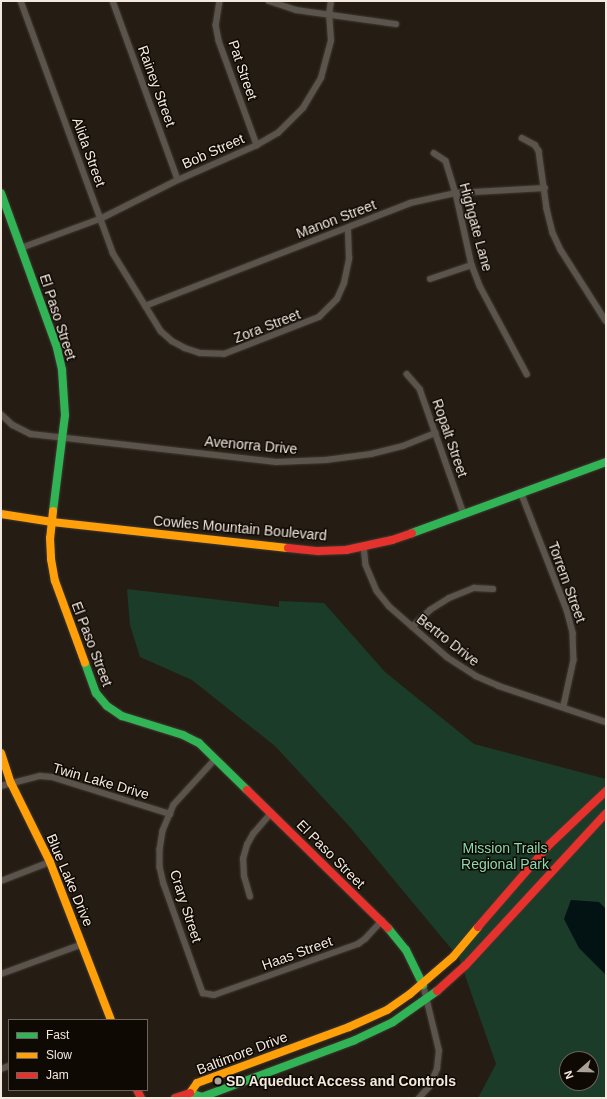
<!DOCTYPE html>
<style>
body{margin:0}
#map{position:relative;width:607px;height:1099px;overflow:hidden;background:#251d14;font-family:Arial,sans-serif}
div>[style]{position:absolute}
.green>*{inset:0;background:#1a3c29}
.water>*{inset:0;background:#031212}
.roads{filter:drop-shadow(0 0 1px #403932) drop-shadow(0 0 1px #403932)}
.street>*{height:5.5px;margin:-2.75px;padding:0 2.75px;transform-origin:2.75px;border-radius:2.75px;background:#5b544d}
.fast>*{height:8px;margin:-4px;padding:0 4px;transform-origin:4px;border-radius:4px;background:#30b455}
.slow>*{height:8px;margin:-4px;padding:0 4px;transform-origin:4px;border-radius:4px;background:#ff9f0a}
.jam>*{height:8px;margin:-4px;padding:0 4px;transform-origin:4px;border-radius:4px;background:#e5322d}
.dots>*{width:11px;height:11px;translate:-50% -50%;box-sizing:border-box;border:2px solid #0f0904;border-radius:50%}
span{translate:-50% -50%;white-space:nowrap;text-align:center;line-height:1.15;-webkit-text-stroke:3px #0f0904;paint-order:stroke}
.street-label{font-size:14px;color:#f4e9df}
.park-label{font-size:14px;color:#89daae}
.poi-label{font-size:14px;color:#f4e9df;font-weight:700}
.left{translate:0 -50%;text-align:left}
.frame{position:absolute;inset:0;border:2px solid #f4e9df;pointer-events:none}
.legend{position:absolute;left:8px;top:1019px;width:140px;height:72px;box-sizing:border-box;background:#0f0904;border:1px solid #6b635c;margin:0;padding:5px 7px;list-style:none;font-size:12px;color:#f4e9df}
.legend li{display:flex;align-items:center;gap:8px;height:20px}
.legend b{width:20px;border:1px solid #6b635c}
.north{position:absolute;left:559px;top:1051px;width:40px;height:40px;box-sizing:border-box;background:#0f0904;border:1px solid #6b635c;border-radius:50%;rotate:250deg;font-size:11px;font-weight:700;line-height:16px;text-align:center;color:#f4e9df}
.north::after{content:'';display:block;margin:auto;width:14px;height:18px;background:#aca298;clip-path:polygon(50% 0,100% 100%,50% 72%,0 100%)}
</style>
<div id="map">
<div class="green">
<div style="clip-path:polygon(evenodd,127px 589px,279px 607px,279px 601px,324px 603px,385px 672px,474px 744px,606px 779px,606px 1098px,478px 1098px,496px 1064px,459px 958px,350px 827px,275px 746px,192px 680px,140px 657px,130px 625px,127px 589px,567px 1059px,591px 1059px,591px 1083px,567px 1083px,567px 1059px)"></div>
</div>
<div class="water">
<div style="clip-path:polygon(571px 900px,599px 902px,606px 909px,606px 975px,579px 948px,564px 919px)"></div>
</div>
<div class="roads">
<div class="street">
<div style="left:21px;top:1px;width:268px;rotate:69.9deg"></div>
<div style="left:113px;top:253px;width:92px;rotate:58.4deg"></div>
<div style="left:161px;top:331px;width:15px;rotate:42deg"></div>
<div style="left:172px;top:341px;width:15px;rotate:28deg"></div>
<div style="left:185px;top:348px;width:16px;rotate:18deg"></div>
<div style="left:200px;top:353px;width:24px;rotate:2deg"></div>
<div style="left:224px;top:354px;width:102px;rotate:-21.3deg"></div>
<div style="left:319px;top:317px;width:25px;rotate:-45deg"></div>
<div style="left:337px;top:299px;width:17px;rotate:-66deg"></div>
<div style="left:344px;top:283px;width:25px;rotate:-78deg"></div>
<div style="left:349px;top:259px;width:31px;rotate:-92deg"></div>
<div style="left:113px;top:1px;width:190px;rotate:70deg"></div>
<div style="left:220px;top:1px;width:24px;rotate:99deg"></div>
<div style="left:216px;top:25px;width:16px;rotate:79deg"></div>
<div style="left:219px;top:41px;width:111px;rotate:69.9deg"></div>
<div style="left:269px;top:1px;width:28px;rotate:18deg"></div>
<div style="left:296px;top:10px;width:101px;rotate:8deg"></div>
<div style="left:522px;top:138px;width:15px;rotate:28deg"></div>
<div style="left:535px;top:145px;width:7px;rotate:56deg"></div>
<div style="left:539px;top:151px;width:59px;rotate:82.1deg"></div>
<div style="left:547px;top:209px;width:25px;rotate:76deg"></div>
<div style="left:553px;top:233px;width:19px;rotate:65deg"></div>
<div style="left:561px;top:250px;width:84px;rotate:57.6deg"></div>
<div style="left:434px;top:153px;width:14px;rotate:34deg"></div>
<div style="left:446px;top:161px;width:34px;rotate:73deg"></div>
<div style="left:456px;top:193px;width:74px;rotate:77.5deg"></div>
<div style="left:472px;top:265px;width:22px;rotate:69deg"></div>
<div style="left:480px;top:286px;width:100px;rotate:61.9deg"></div>
<div style="left:21px;top:248px;width:84px;rotate:-20.2deg"></div>
<div style="left:100px;top:219px;width:87px;rotate:-26.6deg"></div>
<div style="left:178px;top:180px;width:86px;rotate:-23.9deg"></div>
<div style="left:257px;top:145px;width:24px;rotate:-30deg"></div>
<div style="left:278px;top:133px;width:35px;rotate:-45deg"></div>
<div style="left:303px;top:108px;width:35px;rotate:-59deg"></div>
<div style="left:321px;top:78px;width:38px;rotate:-75deg"></div>
<div style="left:331px;top:41px;width:26px;rotate:-94deg"></div>
<div style="left:329px;top:15px;width:14px;rotate:-82deg"></div>
<div style="left:430px;top:279px;width:44px;rotate:-18.4deg"></div>
<div style="left:145px;top:306px;width:284px;rotate:-21.2deg"></div>
<div style="left:410px;top:203px;width:47px;rotate:-12.3deg"></div>
<div style="left:456px;top:193px;width:89px;rotate:-3.2deg"></div>
<div style="left:407px;top:374px;width:20px;rotate:49deg"></div>
<div style="left:420px;top:389px;width:133px;rotate:70.6deg"></div>
<div style="left:1px;top:414px;width:16px;rotate:43deg"></div>
<div style="left:13px;top:425px;width:20px;rotate:27deg"></div>
<div style="left:31px;top:434px;width:247px;rotate:6.5deg"></div>
<div style="left:276px;top:462px;width:50px;rotate:-2.3deg"></div>
<div style="left:326px;top:460px;width:45px;rotate:-7.6deg"></div>
<div style="left:371px;top:454px;width:33px;rotate:-14deg"></div>
<div style="left:403px;top:446px;width:35px;rotate:-22deg"></div>
<div style="left:521px;top:492px;width:127px;rotate:68.7deg"></div>
<div style="left:567px;top:610px;width:24px;rotate:75deg"></div>
<div style="left:573px;top:633px;width:27px;rotate:88deg"></div>
<div style="left:574px;top:660px;width:47px;rotate:102.3deg"></div>
<div style="left:364px;top:546px;width:19px;rotate:84deg"></div>
<div style="left:366px;top:565px;width:28px;rotate:67deg"></div>
<div style="left:377px;top:591px;width:19px;rotate:51deg"></div>
<div style="left:389px;top:606px;width:77px;rotate:41.3deg"></div>
<div style="left:447px;top:657px;width:35px;rotate:33deg"></div>
<div style="left:476px;top:676px;width:25px;rotate:23deg"></div>
<div style="left:499px;top:686px;width:113px;rotate:18.6deg"></div>
<div style="left:412px;top:627px;width:25px;rotate:-43deg"></div>
<div style="left:430px;top:610px;width:22px;rotate:-32deg"></div>
<div style="left:449px;top:598px;width:27px;rotate:-22deg"></div>
<div style="left:474px;top:588px;width:19px;rotate:3deg"></div>
<div style="left:216px;top:759px;width:62px;rotate:132.4deg"></div>
<div style="left:174px;top:805px;width:28px;rotate:113deg"></div>
<div style="left:163px;top:831px;width:18px;rotate:99deg"></div>
<div style="left:160px;top:849px;width:18px;rotate:90deg"></div>
<div style="left:160px;top:867px;width:17px;rotate:77deg"></div>
<div style="left:164px;top:884px;width:116px;rotate:70.3deg"></div>
<div style="left:203px;top:993px;width:11px;rotate:10deg"></div>
<div style="left:214px;top:995px;width:153px;rotate:-19.5deg"></div>
<div style="left:358px;top:944px;width:9px;rotate:-36deg"></div>
<div style="left:365px;top:939px;width:25px;rotate:-47deg"></div>
<div style="left:1px;top:786px;width:40px;rotate:-14.4deg"></div>
<div style="left:40px;top:776px;width:12px;rotate:5deg"></div>
<div style="left:52px;top:777px;width:124px;rotate:17.4deg"></div>
<div style="left:1px;top:881px;width:53px;rotate:-21.2deg"></div>
<div style="left:250px;top:897px;width:22px;rotate:-106deg"></div>
<div style="left:244px;top:876px;width:17px;rotate:-93deg"></div>
<div style="left:243px;top:859px;width:15px;rotate:-74deg"></div>
<div style="left:247px;top:845px;width:13px;rotate:-61deg"></div>
<div style="left:253px;top:834px;width:28px;rotate:-49deg"></div>
<div style="left:1px;top:974px;width:87px;rotate:-20.1deg"></div>
<div style="left:1px;top:1069px;width:9px;rotate:-21deg"></div>
<div style="left:419px;top:1098px;width:15px;rotate:-48deg"></div>
<div style="left:429px;top:1087px;width:20px;rotate:-66deg"></div>
<div style="left:437px;top:1069px;width:18px;rotate:-84deg"></div>
<div style="left:439px;top:1051px;width:68px;rotate:-103.6deg"></div>
</div>
<div class="fast">
<div style="left:1px;top:193px;width:165px;rotate:70.1deg"></div>
<div style="left:57px;top:348px;width:23px;rotate:77deg"></div>
<div style="left:62px;top:370px;width:45px;rotate:86.2deg"></div>
<div style="left:65px;top:415px;width:97px;rotate:97.1deg"></div>
<div style="left:412px;top:533px;width:207px;rotate:-20.1deg"></div>
<div style="left:85px;top:663px;width:32px;rotate:70deg"></div>
<div style="left:96px;top:693px;width:17px;rotate:50deg"></div>
<div style="left:107px;top:706px;width:18px;rotate:34deg"></div>
<div style="left:122px;top:716px;width:64px;rotate:17.3deg"></div>
<div style="left:183px;top:735px;width:18px;rotate:27deg"></div>
<div style="left:199px;top:743px;width:67px;rotate:44.4deg"></div>
<div style="left:388px;top:928px;width:28px;rotate:51deg"></div>
<div style="left:406px;top:950px;width:39px;rotate:64deg"></div>
<div style="left:190px;top:1093px;width:13px;rotate:18deg"></div>
<div style="left:202px;top:1097px;width:163px;rotate:-20.4deg"></div>
<div style="left:355px;top:1040px;width:42px;rotate:-25.3deg"></div>
<div style="left:393px;top:1022px;width:54px;rotate:-35.2deg"></div>
</div>
<div class="slow">
<div style="left:53px;top:511px;width:27px;rotate:96deg"></div>
<div style="left:50px;top:538px;width:21px;rotate:87deg"></div>
<div style="left:51px;top:559px;width:22px;rotate:80deg"></div>
<div style="left:55px;top:581px;width:87px;rotate:69.9deg"></div>
<div style="left:1px;top:514px;width:52px;rotate:8.9deg"></div>
<div style="left:52px;top:522px;width:237px;rotate:6.3deg"></div>
<div style="left:1px;top:753px;width:32px;rotate:72deg"></div>
<div style="left:11px;top:783px;width:88px;rotate:63.7deg"></div>
<div style="left:50px;top:862px;width:169px;rotate:68.9deg"></div>
<div style="left:190px;top:1093px;width:12px;rotate:-55deg"></div>
<div style="left:197px;top:1083px;width:162px;rotate:-20.2deg"></div>
<div style="left:349px;top:1027px;width:42px;rotate:-24.1deg"></div>
<div style="left:387px;top:1010px;width:28px;rotate:-35deg"></div>
<div style="left:410px;top:994px;width:57px;rotate:-40.7deg"></div>
<div style="left:453px;top:957px;width:39px;rotate:-50deg"></div>
</div>
<div class="jam">
<div style="left:288px;top:548px;width:30px;rotate:6deg"></div>
<div style="left:318px;top:551px;width:28px;rotate:-2deg"></div>
<div style="left:346px;top:550px;width:47px;rotate:-12.3deg"></div>
<div style="left:392px;top:540px;width:21px;rotate:-19deg"></div>
<div style="left:247px;top:790px;width:197px;rotate:44.4deg"></div>
<div style="left:478px;top:927px;width:110px;rotate:-49.1deg"></div>
<div style="left:550px;top:844px;width:77px;rotate:-43.4deg"></div>
<div style="left:437px;top:991px;width:38px;rotate:-42deg"></div>
<div style="left:465px;top:966px;width:208px;rotate:-47.3deg"></div>
<div style="left:137px;top:1090px;width:9px;rotate:63deg"></div>
<div style="left:175px;top:1098px;width:16px;rotate:-18deg"></div>
</div>
</div>
<div class="dots">
<div style="left:218px;top:1081px;background:#aca298"></div>
</div>
<div class="street-label">
<span style="left:243px;top:70px;rotate:71deg">Pat Street</span>
<span style="left:157px;top:86px;rotate:70deg">Rainey Street</span>
<span style="left:213px;top:151px;rotate:-24deg">Bob Street</span>
<span style="left:89px;top:152px;rotate:70deg">Alida Street</span>
<span style="left:336px;top:219px;rotate:-21deg">Manon Street</span>
<span style="left:476px;top:227px;rotate:75deg">Highgate Lane</span>
<span style="left:58px;top:317px;rotate:72deg">El Paso Street</span>
<span style="left:267px;top:326px;rotate:-21deg">Zora Street</span>
<span style="left:450px;top:438px;rotate:71deg">Ropalt Street</span>
<span style="left:251px;top:445px;rotate:5deg">Avenorra Drive</span>
<span style="left:240px;top:528px;rotate:5deg">Cowles Mountain Boulevard</span>
<span style="left:567px;top:582px;rotate:70deg">Torrem Street</span>
<span style="left:448px;top:640px;rotate:38deg">Bertro Drive</span>
<span style="left:92px;top:644px;rotate:69deg">El Paso Street</span>
<span style="left:101px;top:781px;rotate:16deg">Twin Lake Drive</span>
<span style="left:331px;top:854px;rotate:45deg">El Paso Street</span>
<span style="left:70px;top:880px;rotate:67deg">Blue Lake Drive</span>
<span style="left:186px;top:906px;rotate:72deg">Crary Street</span>
<span style="left:297px;top:953px;rotate:-20deg">Haas Street</span>
<span style="left:242px;top:1053px;rotate:-21deg">Baltimore Drive</span>
</div>
<div class="park-label">
<span style="left:505px;top:856px">Mission Trails<br>Regional Park</span>
</div>
<div class="poi-label">
<span class="left" style="left:226px;top:1081px">SD Aqueduct Access and Controls</span>
</div>
<div class="frame"></div>
<ul class="legend">
<li><b style="height:5px;background:#30b455"></b>Fast</li>
<li><b style="height:5px;background:#ff9f0a"></b>Slow</li>
<li><b style="height:5px;background:#e5322d"></b>Jam</li>
</ul>
<div class="north">N</div>
</div>
